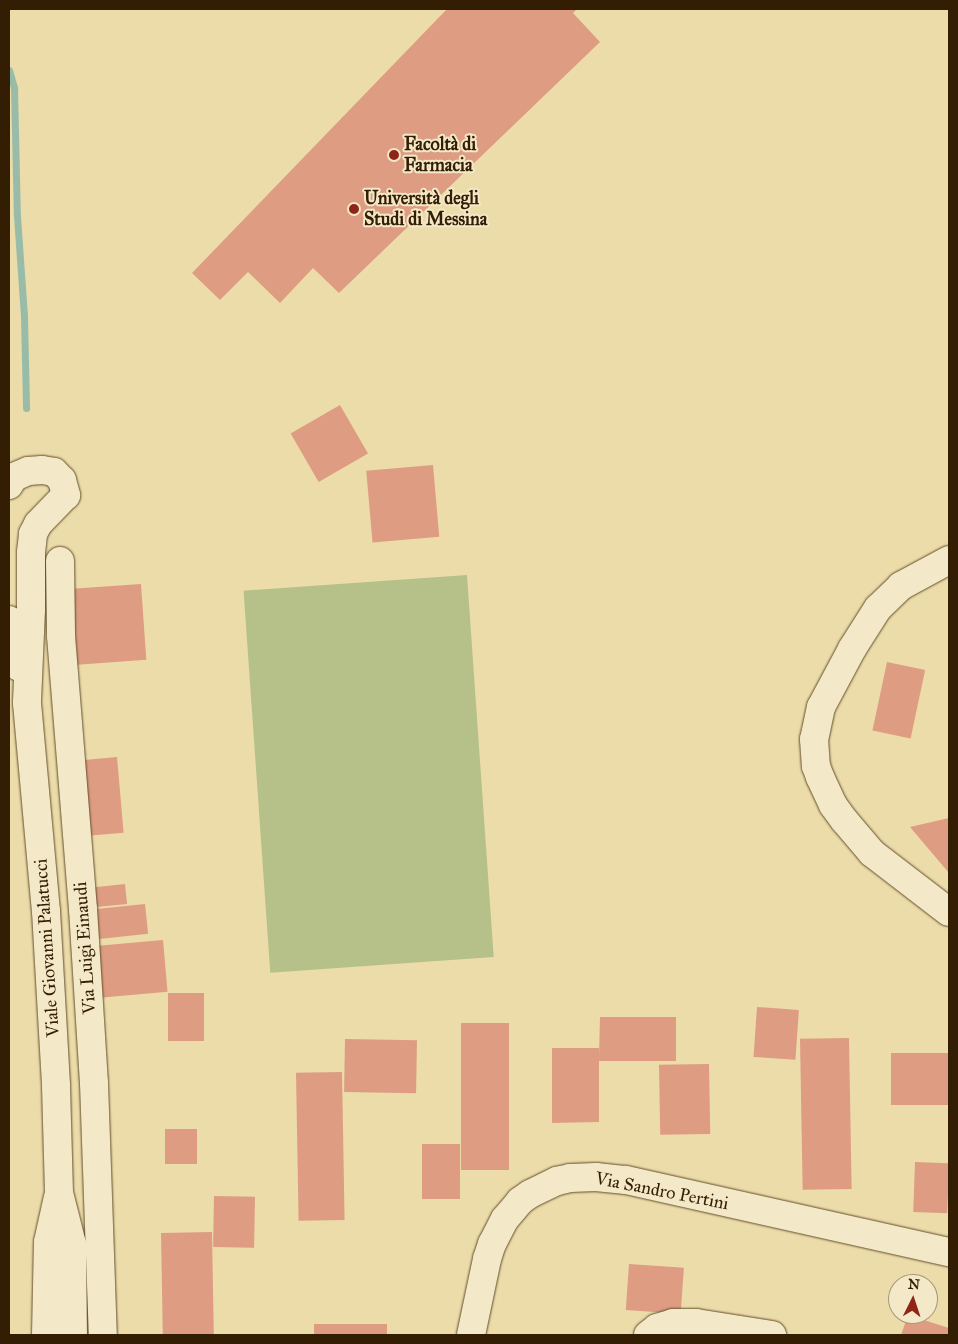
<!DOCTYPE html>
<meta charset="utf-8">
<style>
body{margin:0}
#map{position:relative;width:958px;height:1344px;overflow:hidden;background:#ecdca9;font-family:"IM FELL Great Primer",serif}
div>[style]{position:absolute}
.green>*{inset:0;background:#b6c18a;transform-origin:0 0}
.stream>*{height:7px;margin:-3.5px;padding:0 3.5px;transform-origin:3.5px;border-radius:3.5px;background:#99bca9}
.building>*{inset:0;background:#de9c82;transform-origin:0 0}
.roads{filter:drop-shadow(0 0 1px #624e2c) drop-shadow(0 0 1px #624e2c)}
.minor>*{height:28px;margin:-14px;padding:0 14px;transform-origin:14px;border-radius:14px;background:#f3e8c7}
.tertiary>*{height:28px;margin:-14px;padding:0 14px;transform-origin:14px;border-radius:14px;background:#f3e8c7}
.dots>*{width:14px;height:14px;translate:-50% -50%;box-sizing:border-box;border:2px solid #f3e8c7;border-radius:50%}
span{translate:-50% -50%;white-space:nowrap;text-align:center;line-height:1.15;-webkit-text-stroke:4px #f3e8c7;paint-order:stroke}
.poi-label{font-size:18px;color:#341e03;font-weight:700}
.left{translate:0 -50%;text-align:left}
.street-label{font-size:18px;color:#341e03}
.frame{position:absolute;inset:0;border:10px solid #341e03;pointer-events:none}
.north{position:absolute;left:888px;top:1274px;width:50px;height:50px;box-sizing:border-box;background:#f3e8c7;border:1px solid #a79779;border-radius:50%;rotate:4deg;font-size:14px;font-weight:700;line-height:20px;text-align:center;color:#341e03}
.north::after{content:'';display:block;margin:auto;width:18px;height:22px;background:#8f2418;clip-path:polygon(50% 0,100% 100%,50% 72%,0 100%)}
</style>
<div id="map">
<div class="green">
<div style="left:467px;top:575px;width:383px;height:224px;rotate:86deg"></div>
</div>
<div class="stream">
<div style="left:9px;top:70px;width:19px;rotate:74deg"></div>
<div style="left:14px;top:88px;width:128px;rotate:88.7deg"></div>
<div style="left:17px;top:216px;width:101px;rotate:86deg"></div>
<div style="left:24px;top:317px;width:91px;rotate:88.7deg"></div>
</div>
<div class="building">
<div style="clip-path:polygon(447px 9px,577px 9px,573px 13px,600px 42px,339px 293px,313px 268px,280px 303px,248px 272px,220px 300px,192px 273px)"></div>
<div style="left:340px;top:405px;width:56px;height:57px;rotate:60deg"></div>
<div style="left:433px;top:465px;width:72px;height:67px;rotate:85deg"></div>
<div style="left:141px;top:584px;width:76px;height:69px;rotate:86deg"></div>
<div style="left:887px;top:662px;width:39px;height:70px;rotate:12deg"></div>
<div style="left:117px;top:757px;width:76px;height:33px;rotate:85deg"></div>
<div style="clip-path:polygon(949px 818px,949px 873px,910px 827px)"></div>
<div style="left:125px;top:884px;width:20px;height:33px;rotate:84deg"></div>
<div style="left:145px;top:904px;width:30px;height:49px;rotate:84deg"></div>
<div style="left:163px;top:940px;width:52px;height:65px;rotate:85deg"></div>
<div style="left:168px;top:993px;width:36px;height:48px"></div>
<div style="left:757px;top:1007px;width:42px;height:50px;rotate:4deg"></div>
<div style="clip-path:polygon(600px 1017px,676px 1017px,676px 1061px,599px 1061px,599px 1122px,552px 1123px,552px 1048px,599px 1048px,599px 1057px)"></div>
<div style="left:509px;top:1023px;width:147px;height:48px;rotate:90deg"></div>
<div style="left:849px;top:1038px;width:151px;height:49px;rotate:89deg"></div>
<div style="left:345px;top:1039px;width:72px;height:53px;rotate:1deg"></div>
<div style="left:891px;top:1053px;width:58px;height:52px"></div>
<div style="left:709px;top:1064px;width:70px;height:50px;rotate:89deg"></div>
<div style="left:342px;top:1072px;width:148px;height:46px;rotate:89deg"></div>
<div style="left:165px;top:1129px;width:32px;height:35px"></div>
<div style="left:422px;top:1144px;width:38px;height:55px"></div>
<div style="left:915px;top:1162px;width:34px;height:50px;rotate:2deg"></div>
<div style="left:214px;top:1196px;width:41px;height:51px;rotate:1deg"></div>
<div style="left:212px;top:1232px;width:103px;height:51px;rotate:89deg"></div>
<div style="left:629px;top:1264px;width:55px;height:46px;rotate:4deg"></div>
<div style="clip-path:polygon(908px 1315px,949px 1328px,949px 1335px,901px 1335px)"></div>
<div style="left:314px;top:1324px;width:73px;height:11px"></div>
</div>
<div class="roads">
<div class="minor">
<div style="left:9px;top:485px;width:9px;rotate:-58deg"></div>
<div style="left:14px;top:477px;width:15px;rotate:-23deg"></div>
<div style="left:28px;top:471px;width:14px;rotate:-4deg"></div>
<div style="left:42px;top:470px;width:12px;rotate:9deg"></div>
<div style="left:54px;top:472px;width:11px;rotate:45deg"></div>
<div style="left:62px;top:480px;width:16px;rotate:75deg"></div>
<div style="left:66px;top:495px;width:40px;rotate:134deg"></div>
<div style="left:38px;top:524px;width:11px;rotate:117deg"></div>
<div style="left:33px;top:534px;width:18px;rotate:96deg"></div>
<div style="left:31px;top:552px;width:58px;rotate:90deg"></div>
<div style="left:31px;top:610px;width:93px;rotate:92.5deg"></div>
<div style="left:27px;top:703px;width:209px;rotate:84.8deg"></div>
<div style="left:46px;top:911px;width:175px;rotate:86.7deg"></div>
<div style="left:56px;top:1086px;width:107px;rotate:88.4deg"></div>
<div style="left:59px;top:1193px;width:53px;rotate:75.7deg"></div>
<div style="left:72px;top:1244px;width:91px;rotate:89.4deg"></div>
<div style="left:60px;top:561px;width:75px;rotate:89.2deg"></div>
<div style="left:61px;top:636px;width:274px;rotate:85.4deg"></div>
<div style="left:83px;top:909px;width:174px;rotate:86.4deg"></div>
<div style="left:94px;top:1083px;width:252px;rotate:88deg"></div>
<div style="left:9px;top:620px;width:48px;rotate:78deg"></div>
<div style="left:46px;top:1335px;width:93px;rotate:-88.8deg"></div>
<div style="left:48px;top:1242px;width:46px;rotate:-77.5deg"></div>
<div style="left:648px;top:1335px;width:11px;rotate:-38deg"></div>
<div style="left:657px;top:1328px;width:17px;rotate:-17deg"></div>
<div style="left:673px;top:1323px;width:23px"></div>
<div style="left:696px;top:1323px;width:77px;rotate:9deg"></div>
</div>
<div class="tertiary">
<div style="left:949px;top:560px;width:55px;rotate:151.6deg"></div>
<div style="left:901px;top:586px;width:32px;rotate:136deg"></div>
<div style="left:878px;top:608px;width:49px;rotate:122.4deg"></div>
<div style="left:852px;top:649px;width:66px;rotate:118.1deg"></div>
<div style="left:821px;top:707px;width:33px;rotate:102deg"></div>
<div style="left:814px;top:739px;width:27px;rotate:86deg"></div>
<div style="left:816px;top:766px;width:12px;rotate:70deg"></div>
<div style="left:820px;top:777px;width:31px;rotate:65deg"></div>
<div style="left:833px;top:805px;width:19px;rotate:54deg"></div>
<div style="left:844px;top:820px;width:43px;rotate:49.7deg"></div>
<div style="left:872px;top:853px;width:97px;rotate:37.5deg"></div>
<div style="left:471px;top:1335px;width:78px;rotate:-78.1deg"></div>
<div style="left:487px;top:1259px;width:16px;rotate:-72deg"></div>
<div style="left:492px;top:1244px;width:28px;rotate:-63deg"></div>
<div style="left:505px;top:1219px;width:23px;rotate:-50deg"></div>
<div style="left:520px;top:1201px;width:12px;rotate:-35deg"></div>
<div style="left:530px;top:1194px;width:30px;rotate:-26deg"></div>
<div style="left:557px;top:1181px;width:13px;rotate:-13deg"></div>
<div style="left:570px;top:1178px;width:26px;rotate:-2deg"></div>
<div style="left:596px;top:1177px;width:30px;rotate:6deg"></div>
<div style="left:626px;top:1180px;width:331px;rotate:12.6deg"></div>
</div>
</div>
<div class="dots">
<div style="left:394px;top:155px;background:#8f2418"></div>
<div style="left:354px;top:209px;background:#8f2418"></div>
</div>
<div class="poi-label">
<span class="left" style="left:404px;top:155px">Facoltà di<br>Farmacia</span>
<span class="left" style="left:364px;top:209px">Università degli<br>Studi di Messina</span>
</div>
<div class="street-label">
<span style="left:47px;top:948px;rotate:-94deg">Viale Giovanni Palatucci</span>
<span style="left:85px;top:948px;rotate:-94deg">Via Luigi Einaudi</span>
<span style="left:662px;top:1191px;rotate:11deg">Via Sandro Pertini</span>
</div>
<div class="frame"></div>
<div class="north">N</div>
</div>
